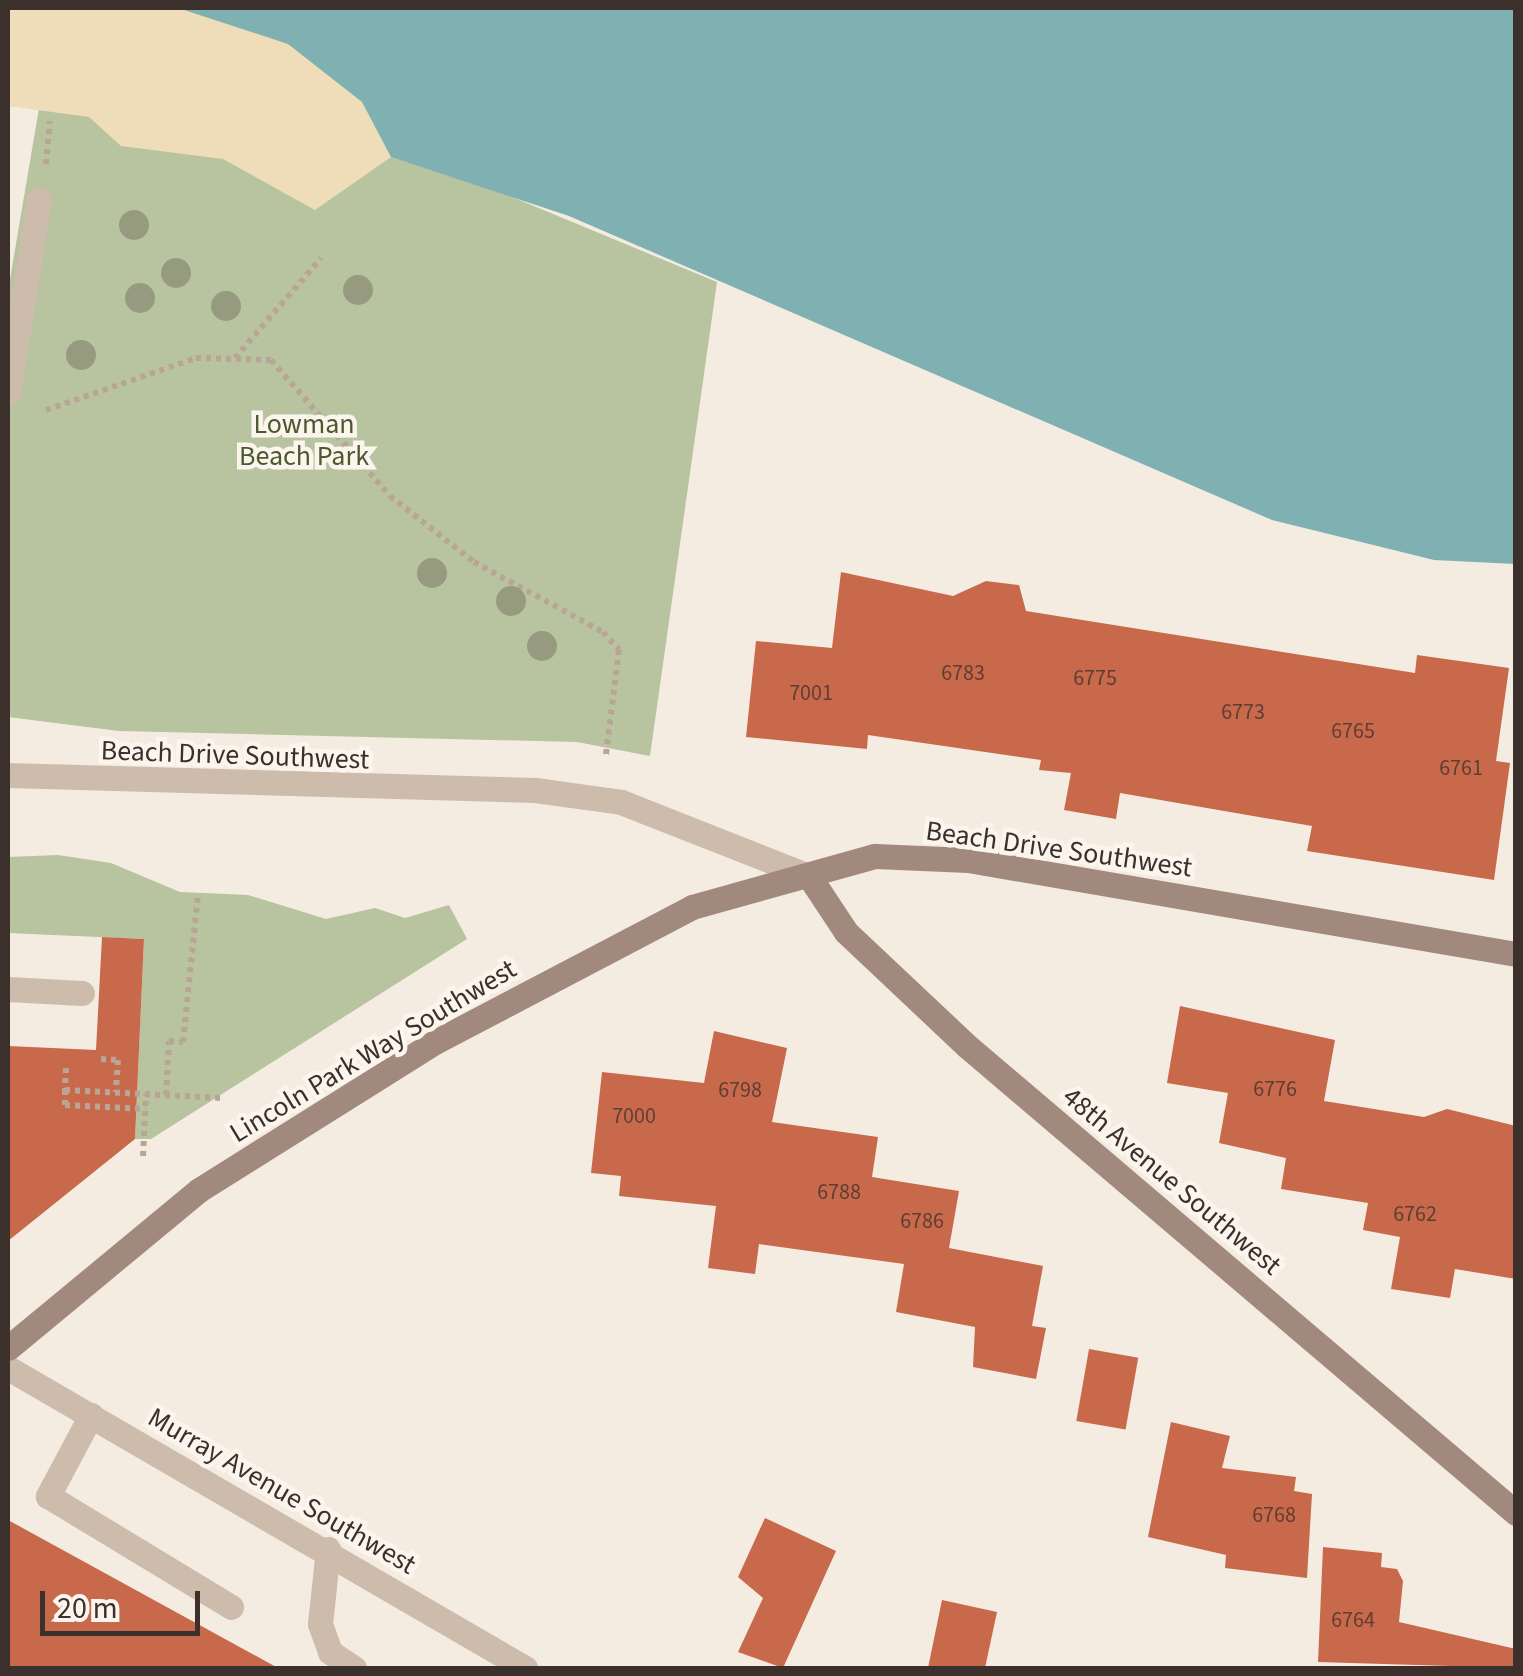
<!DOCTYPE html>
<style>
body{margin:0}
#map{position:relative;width:1523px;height:1676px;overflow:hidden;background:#f4ebe1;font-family:"Source Sans 3",sans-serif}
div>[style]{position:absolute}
.green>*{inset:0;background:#b8c4a0}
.sand>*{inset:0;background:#efdcb8}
.water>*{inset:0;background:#7fb0b2}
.building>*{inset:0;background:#c8694b;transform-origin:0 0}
.path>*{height:6px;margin-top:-3px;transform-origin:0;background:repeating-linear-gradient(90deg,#b9a596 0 5px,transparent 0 10px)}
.lane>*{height:25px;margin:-12.5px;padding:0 12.5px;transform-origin:12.5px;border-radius:12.5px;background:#cdbbac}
.street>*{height:25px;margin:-12.5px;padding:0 12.5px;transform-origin:12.5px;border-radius:12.5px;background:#cdbbac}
.secondary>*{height:25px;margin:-12.5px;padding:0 12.5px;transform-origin:12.5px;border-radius:12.5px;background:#a18a7d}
.trees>*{width:30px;height:30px;margin:-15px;border-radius:50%;background:#969b7f}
span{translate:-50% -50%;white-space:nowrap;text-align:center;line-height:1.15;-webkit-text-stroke:9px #fbf5ee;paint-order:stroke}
.number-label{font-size:22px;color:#5e3e33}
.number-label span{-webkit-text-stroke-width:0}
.park-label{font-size:28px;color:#4a5a2e}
.street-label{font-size:28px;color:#3b302b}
.frame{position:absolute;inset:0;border:10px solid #3b302b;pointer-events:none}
.scale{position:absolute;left:40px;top:1591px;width:160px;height:45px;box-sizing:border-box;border:5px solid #3b302b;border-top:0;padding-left:12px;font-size:30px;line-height:35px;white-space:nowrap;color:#3b302b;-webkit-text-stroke:8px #fbf5ee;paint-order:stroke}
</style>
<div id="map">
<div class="green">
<div style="clip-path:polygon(56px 8px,717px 282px,650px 756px,577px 742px,119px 731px,8px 717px,8px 291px)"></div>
<div style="clip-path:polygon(58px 855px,111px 863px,180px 892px,248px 895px,326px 919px,375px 908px,405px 918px,449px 905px,467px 939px,151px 1139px,135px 1139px,144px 939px,8px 933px,8px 857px)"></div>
</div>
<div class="sand">
<div style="clip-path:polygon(8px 8px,383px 8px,452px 177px,391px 157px,315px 210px,223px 159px,121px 146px,89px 117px,8px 106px)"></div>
</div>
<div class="water">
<div style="clip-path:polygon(178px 8px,1515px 8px,1515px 564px,1434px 560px,1272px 520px,569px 216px,391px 157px,362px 102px,288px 44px)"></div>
</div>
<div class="building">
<div style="clip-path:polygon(841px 572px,953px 596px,986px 581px,1019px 585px,1026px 611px,1415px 673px,1417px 655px,1509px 668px,1496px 761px,1510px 763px,1494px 880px,1307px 851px,1312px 826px,1120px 793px,1116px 819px,1064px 810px,1071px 773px,1039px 770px,1041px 760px,868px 735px,867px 749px,746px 737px,756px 641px,832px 648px)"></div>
<div style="clip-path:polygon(102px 937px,144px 939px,135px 1139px,8px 1241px,8px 1046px,96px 1050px)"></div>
<div style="clip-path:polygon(1180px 1006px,1335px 1040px,1324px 1101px,1424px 1117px,1447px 1109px,1516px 1126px,1516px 1279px,1455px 1269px,1450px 1298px,1391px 1289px,1400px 1237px,1363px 1230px,1368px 1203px,1281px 1189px,1286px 1158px,1219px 1143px,1228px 1093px,1167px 1083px)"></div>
<div style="clip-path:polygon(714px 1031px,787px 1048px,772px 1122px,878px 1137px,872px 1177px,959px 1191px,949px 1248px,1043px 1266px,1032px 1326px,1046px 1328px,1036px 1379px,973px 1367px,975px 1327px,896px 1312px,904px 1264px,759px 1244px,755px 1274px,708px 1268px,716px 1206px,619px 1196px,621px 1176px,591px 1173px,602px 1072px,704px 1083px)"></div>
<div style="left:1089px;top:1349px;width:50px;height:73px;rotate:10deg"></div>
<div style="clip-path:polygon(1171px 1422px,1230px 1436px,1222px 1468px,1296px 1477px,1294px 1491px,1312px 1494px,1307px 1578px,1225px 1568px,1226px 1555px,1148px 1537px)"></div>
<div style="clip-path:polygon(765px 1518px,836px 1551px,783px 1668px,738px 1652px,763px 1598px,738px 1577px)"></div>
<div style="clip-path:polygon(8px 1520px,278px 1668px,8px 1668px)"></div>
<div style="clip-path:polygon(1323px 1547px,1382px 1553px,1381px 1567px,1397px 1569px,1403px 1581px,1399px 1622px,1516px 1649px,1516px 1668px,1318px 1662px)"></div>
<div style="clip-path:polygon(942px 1600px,997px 1612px,985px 1668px,928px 1668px)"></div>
</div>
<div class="path">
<div style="left:46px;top:164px;width:43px;rotate:-84.7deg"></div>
<div style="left:235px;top:358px;width:132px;rotate:-49.3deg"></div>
<div style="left:46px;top:410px;width:159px;rotate:-19.1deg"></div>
<div style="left:196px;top:358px;width:75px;rotate:1.5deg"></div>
<div style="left:271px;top:360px;width:181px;rotate:48.8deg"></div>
<div style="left:390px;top:496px;width:107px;rotate:38.2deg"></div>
<div style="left:474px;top:562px;width:147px;rotate:28.5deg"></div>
<div style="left:603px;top:632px;width:24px;rotate:48deg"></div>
<div style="left:619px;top:650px;width:106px;rotate:97.1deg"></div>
<div style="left:101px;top:1059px;width:17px;rotate:3deg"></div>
<div style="left:118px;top:1060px;width:32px;rotate:94deg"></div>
<div style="left:66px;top:1068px;width:22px;rotate:93deg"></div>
<div style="left:65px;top:1090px;width:157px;rotate:2.9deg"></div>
<div style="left:65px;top:1090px;width:15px;rotate:90deg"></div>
<div style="left:65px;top:1105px;width:81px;rotate:2.8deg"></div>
<div style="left:166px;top:1095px;width:54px;rotate:-86.8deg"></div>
<div style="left:169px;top:1041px;width:14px;rotate:4deg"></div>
<div style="left:183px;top:1042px;width:148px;rotate:-84.2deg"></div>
<div style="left:143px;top:1156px;width:62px;rotate:-87.2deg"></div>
</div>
<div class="lane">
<div style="left:8px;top:393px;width:195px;rotate:-80.9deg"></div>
<div style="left:8px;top:989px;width:74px;rotate:3.1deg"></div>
<div style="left:91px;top:1415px;width:92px;rotate:118deg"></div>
<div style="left:48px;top:1496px;width:214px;rotate:31.2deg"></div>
<div style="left:328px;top:1549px;width:75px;rotate:96.1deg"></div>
<div style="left:320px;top:1624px;width:30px;rotate:70deg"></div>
<div style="left:330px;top:1652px;width:29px;rotate:34deg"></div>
</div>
<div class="street">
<div style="left:8px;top:775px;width:527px;rotate:1.63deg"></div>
<div style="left:535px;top:790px;width:87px;rotate:7.9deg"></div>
<div style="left:621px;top:802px;width:202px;rotate:21.5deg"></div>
<div style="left:8px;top:1368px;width:598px;rotate:30.13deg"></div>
</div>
<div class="secondary">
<div style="left:809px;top:876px;width:67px;rotate:56.5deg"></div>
<div style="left:846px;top:932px;width:166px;rotate:43.3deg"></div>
<div style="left:967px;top:1046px;width:721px;rotate:40.39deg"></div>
<div style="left:8px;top:1348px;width:248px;rotate:-39.6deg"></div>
<div style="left:199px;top:1190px;width:279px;rotate:-32.1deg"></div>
<div style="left:435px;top:1042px;width:290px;rotate:-27.7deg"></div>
<div style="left:692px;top:907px;width:190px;rotate:-15.6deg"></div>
<div style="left:875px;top:856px;width:93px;rotate:2.5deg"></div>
<div style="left:968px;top:860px;width:556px;rotate:9.73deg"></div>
</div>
<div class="trees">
<div style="left:134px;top:225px"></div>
<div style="left:176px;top:273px"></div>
<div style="left:358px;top:290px"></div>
<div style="left:140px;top:298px"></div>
<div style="left:226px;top:306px"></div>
<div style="left:81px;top:355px"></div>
<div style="left:432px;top:573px"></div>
<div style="left:511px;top:601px"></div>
<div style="left:542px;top:646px"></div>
</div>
<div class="number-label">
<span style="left:963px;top:674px">6783</span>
<span style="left:1095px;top:679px">6775</span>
<span style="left:811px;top:694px">7001</span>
<span style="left:1243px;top:713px">6773</span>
<span style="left:1353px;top:732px">6765</span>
<span style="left:1461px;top:769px">6761</span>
<span style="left:1275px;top:1090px">6776</span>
<span style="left:740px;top:1091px">6798</span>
<span style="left:634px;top:1117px">7000</span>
<span style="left:839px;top:1193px">6788</span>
<span style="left:1415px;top:1215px">6762</span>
<span style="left:922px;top:1222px">6786</span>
<span style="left:1274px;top:1516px">6768</span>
<span style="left:1353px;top:1621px">6764</span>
</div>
<div class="park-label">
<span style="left:304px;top:440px">Lowman<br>Beach Park</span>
</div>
<div class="street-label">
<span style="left:235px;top:755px;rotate:2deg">Beach Drive Southwest</span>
<span style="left:1059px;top:849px;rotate:8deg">Beach Drive Southwest</span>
<span style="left:373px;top:1051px;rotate:-31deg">Lincoln Park Way Southwest</span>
<span style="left:1172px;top:1181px;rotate:40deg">48th Avenue Southwest</span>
<span style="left:282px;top:1491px;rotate:30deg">Murray Avenue Southwest</span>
</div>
<div class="frame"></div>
<div class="scale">20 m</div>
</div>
